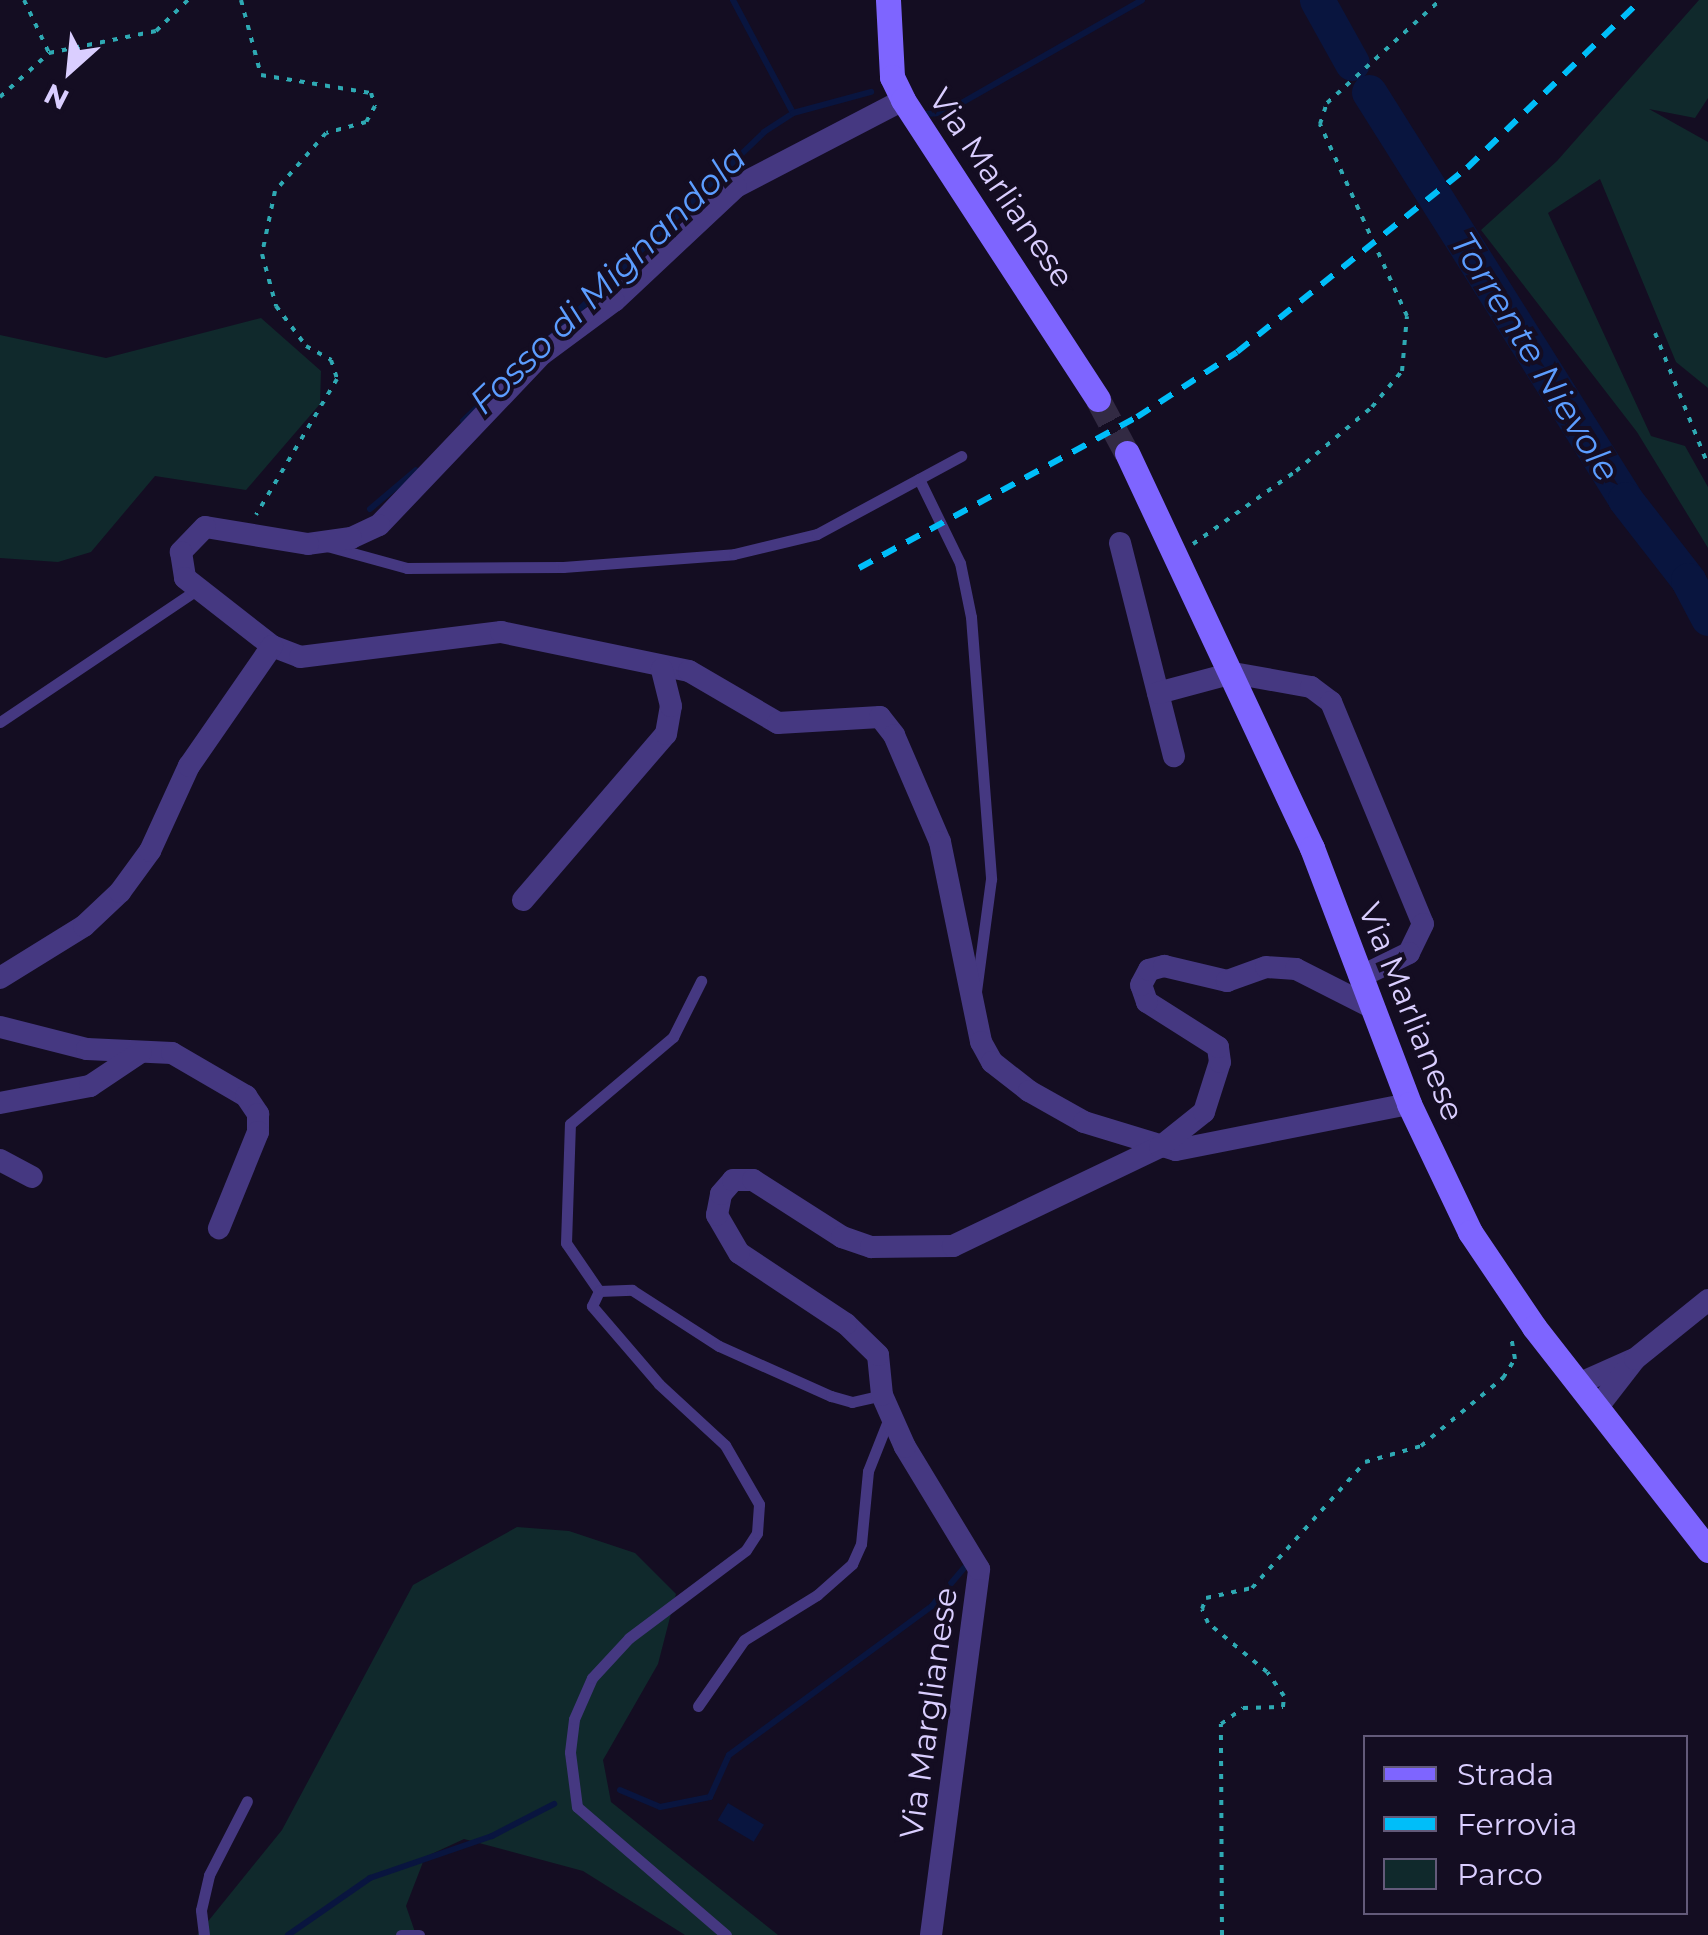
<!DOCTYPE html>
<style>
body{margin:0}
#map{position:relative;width:1708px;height:1935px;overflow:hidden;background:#140d22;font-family:Montserrat,sans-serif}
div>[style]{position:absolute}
.green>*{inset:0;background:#10292c}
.water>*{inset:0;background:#09153f;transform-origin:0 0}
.stream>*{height:6px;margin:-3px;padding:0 3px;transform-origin:3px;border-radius:3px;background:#09153f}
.river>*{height:35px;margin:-17.5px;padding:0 17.5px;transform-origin:17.5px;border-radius:17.5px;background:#09153f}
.secondary-tunnel>*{height:25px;margin-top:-12.5px;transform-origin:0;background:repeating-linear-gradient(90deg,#322a43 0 25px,transparent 0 37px)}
.path>*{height:4px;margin-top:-2px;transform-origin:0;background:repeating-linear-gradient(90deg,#2ea9b3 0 5px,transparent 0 13px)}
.lane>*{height:11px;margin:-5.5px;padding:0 5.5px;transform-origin:5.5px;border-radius:5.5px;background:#453881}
.street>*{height:22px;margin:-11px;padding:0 11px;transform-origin:11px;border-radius:11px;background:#453881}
.secondary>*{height:25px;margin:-12.5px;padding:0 12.5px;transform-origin:12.5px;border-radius:12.5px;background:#7e65ff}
.rail>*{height:6px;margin-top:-3px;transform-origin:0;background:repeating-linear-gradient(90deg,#00bef9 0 15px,transparent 0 27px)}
span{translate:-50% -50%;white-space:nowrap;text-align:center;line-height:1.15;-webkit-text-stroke:8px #140d22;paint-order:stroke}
.street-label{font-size:32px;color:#daceff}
.water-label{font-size:35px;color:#5c9dff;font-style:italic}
.legend{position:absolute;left:1363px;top:1735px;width:325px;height:180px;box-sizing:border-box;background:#140d22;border:2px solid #635a7a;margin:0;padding:12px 18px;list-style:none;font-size:30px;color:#daceff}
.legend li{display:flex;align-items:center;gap:20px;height:50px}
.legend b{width:50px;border:2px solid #635a7a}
.north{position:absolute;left:20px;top:20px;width:100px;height:100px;-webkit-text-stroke:8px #140d22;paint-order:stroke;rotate:207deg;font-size:28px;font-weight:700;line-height:40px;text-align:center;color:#daceff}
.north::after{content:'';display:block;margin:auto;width:35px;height:45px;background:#daceff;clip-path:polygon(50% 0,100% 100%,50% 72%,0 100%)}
</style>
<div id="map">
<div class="green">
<div style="clip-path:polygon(1699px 0,1708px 0,1708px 98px,1695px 118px,1649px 109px,1708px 142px,1708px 388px,1676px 362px,1600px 179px,1548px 213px,1651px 436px,1685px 446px,1708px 487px,1708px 548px,1637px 432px,1481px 230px,1557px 161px)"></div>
<div style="clip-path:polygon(261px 318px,321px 371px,320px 404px,246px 490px,155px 476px,91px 552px,58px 562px,0 558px,0 335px,106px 358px)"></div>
<div style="clip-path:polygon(517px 1527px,569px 1531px,635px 1553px,676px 1594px,658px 1664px,603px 1760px,611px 1802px,778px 1935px,685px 1935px,583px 1871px,464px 1839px,425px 1857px,406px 1906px,416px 1935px,197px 1935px,282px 1830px,413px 1585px)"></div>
</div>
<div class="water">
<div style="left:728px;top:1803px;width:42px;height:20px;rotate:31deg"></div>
</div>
<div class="stream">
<div style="left:733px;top:0;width:128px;rotate:62deg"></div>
<div style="left:923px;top:114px;width:21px;rotate:-3deg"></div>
<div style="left:944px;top:113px;width:228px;rotate:-29.7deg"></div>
<div style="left:463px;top:421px;width:417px;rotate:-43.8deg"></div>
<div style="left:764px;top:132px;width:35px;rotate:-33deg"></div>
<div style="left:793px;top:113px;width:81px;rotate:-15.1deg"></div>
<div style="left:370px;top:509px;width:60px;rotate:-40.3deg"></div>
<div style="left:620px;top:1790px;width:43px;rotate:23deg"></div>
<div style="left:660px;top:1807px;width:51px;rotate:-11.3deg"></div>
<div style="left:710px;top:1797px;width:46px;rotate:-65.7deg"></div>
<div style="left:729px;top:1755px;width:252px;rotate:-36.3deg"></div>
<div style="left:932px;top:1606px;width:50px;rotate:-49.9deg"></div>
<div style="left:288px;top:1935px;width:100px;rotate:-34.8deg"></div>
<div style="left:370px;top:1878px;width:129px;rotate:-19deg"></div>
<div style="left:492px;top:1836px;width:70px;rotate:-27.3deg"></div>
</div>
<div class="river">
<div style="left:1317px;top:0;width:72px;rotate:60.9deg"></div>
<div style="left:1369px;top:92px;width:481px;rotate:57.8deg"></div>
<div style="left:1625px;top:499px;width:103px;rotate:52.1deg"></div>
<div style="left:1688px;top:580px;width:43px;rotate:62.2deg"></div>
</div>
<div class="secondary-tunnel">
<div style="left:1098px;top:399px;width:61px;rotate:61.8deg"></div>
</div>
<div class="path">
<div style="left:24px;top:0;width:59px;rotate:64.7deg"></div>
<div style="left:241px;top:0;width:78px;rotate:75.1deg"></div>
<div style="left:261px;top:75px;width:111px;rotate:9.3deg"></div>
<div style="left:371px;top:93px;width:14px;rotate:73deg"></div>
<div style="left:375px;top:106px;width:18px;rotate:119deg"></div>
<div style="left:366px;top:122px;width:41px;rotate:164.6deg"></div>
<div style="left:326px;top:133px;width:77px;rotate:131.3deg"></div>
<div style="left:275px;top:191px;width:64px;rotate:101.7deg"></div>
<div style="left:262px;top:254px;width:54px;rotate:74.9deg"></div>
<div style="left:276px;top:306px;width:50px;rotate:53.1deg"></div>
<div style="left:306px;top:346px;width:29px;rotate:29deg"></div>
<div style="left:331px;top:360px;width:20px;rotate:72deg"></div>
<div style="left:337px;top:379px;width:158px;rotate:120.8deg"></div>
<div style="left:0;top:97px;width:66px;rotate:-41.9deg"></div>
<div style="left:49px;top:53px;width:109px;rotate:-11.6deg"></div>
<div style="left:156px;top:31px;width:45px;rotate:-44.1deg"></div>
<div style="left:1655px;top:333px;width:142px;rotate:68.1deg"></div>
<div style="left:1193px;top:544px;width:126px;rotate:-35.3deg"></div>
<div style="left:1296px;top:471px;width:99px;rotate:-40.1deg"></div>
<div style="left:1372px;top:407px;width:47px;rotate:-50.2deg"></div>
<div style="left:1402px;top:371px;width:55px;rotate:-84.8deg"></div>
<div style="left:1407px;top:316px;width:211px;rotate:-114.4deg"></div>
<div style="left:1320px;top:124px;width:22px;rotate:-72deg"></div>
<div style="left:1327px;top:103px;width:153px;rotate:-42.3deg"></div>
<div style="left:1222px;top:1935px;width:211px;rotate:-90.3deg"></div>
<div style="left:1221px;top:1724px;width:27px;rotate:-36deg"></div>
<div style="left:1243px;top:1708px;width:40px;rotate:-1.4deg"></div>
<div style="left:1283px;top:1707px;width:11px;rotate:-85deg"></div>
<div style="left:1284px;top:1696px;width:29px;rotate:-125deg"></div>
<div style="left:1267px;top:1672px;width:77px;rotate:-140.3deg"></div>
<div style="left:1208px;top:1623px;width:15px;rotate:-113deg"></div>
<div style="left:1202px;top:1609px;width:12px;rotate:-70deg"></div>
<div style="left:1206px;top:1598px;width:47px;rotate:-12.3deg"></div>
<div style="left:1252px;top:1588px;width:169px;rotate:-48.1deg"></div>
<div style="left:1365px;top:1462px;width:58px;rotate:-15.9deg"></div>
<div style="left:1421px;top:1446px;width:107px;rotate:-39.7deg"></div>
<div style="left:1503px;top:1378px;width:22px;rotate:-58deg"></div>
<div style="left:1515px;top:1359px;width:23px;rotate:-100deg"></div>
</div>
<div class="lane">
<div style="left:919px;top:479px;width:93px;rotate:64deg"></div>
<div style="left:960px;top:563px;width:55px;rotate:78.5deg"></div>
<div style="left:971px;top:617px;width:263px;rotate:85.6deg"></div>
<div style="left:991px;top:879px;width:114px;rotate:97.6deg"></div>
<div style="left:327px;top:546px;width:83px;rotate:15.4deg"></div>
<div style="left:407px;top:568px;width:156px;rotate:-0.4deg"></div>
<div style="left:563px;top:567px;width:171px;rotate:-4.3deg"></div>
<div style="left:734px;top:554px;width:85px;rotate:-13.5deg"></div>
<div style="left:817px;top:534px;width:164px;rotate:-28.4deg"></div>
<div style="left:0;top:722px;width:235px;rotate:-33.9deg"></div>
<div style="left:599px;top:1291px;width:58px;rotate:-124.5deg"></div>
<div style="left:566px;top:1243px;width:119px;rotate:-88.1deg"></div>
<div style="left:570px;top:1124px;width:135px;rotate:-40.2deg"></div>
<div style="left:673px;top:1037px;width:63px;rotate:-63.4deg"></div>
<div style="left:698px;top:1706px;width:80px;rotate:-55.1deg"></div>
<div style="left:744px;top:1640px;width:86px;rotate:-31.7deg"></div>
<div style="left:817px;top:1595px;width:47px;rotate:-41.5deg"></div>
<div style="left:852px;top:1564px;width:22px;rotate:-66deg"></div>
<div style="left:861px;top:1544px;width:73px;rotate:-84.5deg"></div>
<div style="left:868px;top:1471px;width:57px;rotate:-68.4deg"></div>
<div style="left:204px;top:1935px;width:25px;rotate:-97deg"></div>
<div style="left:201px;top:1910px;width:36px;rotate:-77deg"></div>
<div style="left:209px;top:1875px;width:83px;rotate:-62.8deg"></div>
<div style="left:401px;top:1935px;width:18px"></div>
<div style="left:726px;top:1935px;width:196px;rotate:-139.3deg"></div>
<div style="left:577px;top:1807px;width:55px;rotate:-97.3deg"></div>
<div style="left:570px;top:1752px;width:33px;rotate:-83deg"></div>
<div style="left:574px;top:1719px;width:45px;rotate:-66.3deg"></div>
<div style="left:592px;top:1678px;width:54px;rotate:-47.2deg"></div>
<div style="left:629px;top:1638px;width:146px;rotate:-36.9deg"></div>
<div style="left:746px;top:1550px;width:20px;rotate:-57deg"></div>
<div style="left:757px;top:1533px;width:29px;rotate:-86deg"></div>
<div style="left:759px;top:1504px;width:68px;rotate:-120deg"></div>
<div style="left:725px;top:1445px;width:90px;rotate:-137.3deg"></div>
<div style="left:659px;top:1384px;width:103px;rotate:-130.7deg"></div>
<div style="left:592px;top:1306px;width:17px;rotate:-65deg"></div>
<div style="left:599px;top:1291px;width:33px;rotate:-2deg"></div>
<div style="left:632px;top:1290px;width:103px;rotate:32.8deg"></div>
<div style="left:719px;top:1346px;width:123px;rotate:24.1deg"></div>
<div style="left:831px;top:1396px;width:22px;rotate:16deg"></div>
<div style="left:852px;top:1402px;width:31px;rotate:-13deg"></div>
</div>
<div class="street">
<div style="left:903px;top:100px;width:188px;rotate:152.5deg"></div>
<div style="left:736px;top:187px;width:167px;rotate:136.9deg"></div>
<div style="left:614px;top:301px;width:89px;rotate:143.6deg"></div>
<div style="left:542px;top:354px;width:236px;rotate:133.6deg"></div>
<div style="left:379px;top:525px;width:31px;rotate:155deg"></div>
<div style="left:351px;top:538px;width:43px;rotate:172.1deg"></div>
<div style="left:308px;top:544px;width:104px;rotate:-170.6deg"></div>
<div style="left:205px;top:527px;width:35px;rotate:134deg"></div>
<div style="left:181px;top:552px;width:26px;rotate:81deg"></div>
<div style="left:185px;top:578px;width:110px;rotate:38deg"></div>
<div style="left:272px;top:646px;width:30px;rotate:21deg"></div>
<div style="left:300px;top:657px;width:203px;rotate:-7.1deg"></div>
<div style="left:501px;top:632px;width:192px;rotate:11.7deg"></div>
<div style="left:689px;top:671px;width:103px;rotate:30.3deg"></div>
<div style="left:778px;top:723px;width:102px;rotate:-3.4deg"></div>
<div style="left:880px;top:717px;width:23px;rotate:52deg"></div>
<div style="left:894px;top:735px;width:116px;rotate:66.7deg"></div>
<div style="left:940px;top:842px;width:204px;rotate:78.4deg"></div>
<div style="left:981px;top:1042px;width:23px;rotate:61deg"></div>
<div style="left:992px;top:1062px;width:47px;rotate:38.1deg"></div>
<div style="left:1029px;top:1091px;width:63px;rotate:29.4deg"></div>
<div style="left:1084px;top:1122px;width:96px;rotate:16.9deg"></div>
<div style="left:1176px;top:1150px;width:237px;rotate:-11.2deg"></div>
<div style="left:1120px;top:543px;width:220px;rotate:75.8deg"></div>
<div style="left:1158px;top:693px;width:78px;rotate:-14.9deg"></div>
<div style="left:1233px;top:673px;width:79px;rotate:10.2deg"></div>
<div style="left:1311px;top:687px;width:25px;rotate:37deg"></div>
<div style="left:1331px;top:702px;width:240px;rotate:67.5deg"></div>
<div style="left:1423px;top:924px;width:32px;rotate:116deg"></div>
<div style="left:1409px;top:953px;width:55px;rotate:153.9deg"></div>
<div style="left:523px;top:900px;width:219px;rotate:-49.3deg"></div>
<div style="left:666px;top:734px;width:28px;rotate:-80deg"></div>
<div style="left:671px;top:706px;width:38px;rotate:-104deg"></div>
<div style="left:0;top:978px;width:99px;rotate:-31.8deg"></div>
<div style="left:84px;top:926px;width:50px;rotate:-43.4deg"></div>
<div style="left:120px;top:892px;width:51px;rotate:-53.8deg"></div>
<div style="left:150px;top:851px;width:94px;rotate:-65.4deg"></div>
<div style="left:189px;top:766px;width:146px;rotate:-55.3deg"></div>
<div style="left:0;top:1027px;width:90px;rotate:14.2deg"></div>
<div style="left:87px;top:1049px;width:85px;rotate:2.7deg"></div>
<div style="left:172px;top:1053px;width:86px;rotate:30.2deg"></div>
<div style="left:246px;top:1096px;width:22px;rotate:56deg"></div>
<div style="left:258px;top:1114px;width:18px;rotate:90deg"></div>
<div style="left:258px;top:1132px;width:104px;rotate:112.1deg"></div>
<div style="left:0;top:1103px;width:92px;rotate:-10.7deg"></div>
<div style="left:90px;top:1086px;width:61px;rotate:-33.7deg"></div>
<div style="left:0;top:1160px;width:36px;rotate:28deg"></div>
<div style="left:1578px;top:1384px;width:59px;rotate:-24deg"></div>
<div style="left:1597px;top:1408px;width:62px;rotate:-52.2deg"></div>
<div style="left:1635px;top:1359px;width:94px;rotate:-38.9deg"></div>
<div style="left:931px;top:1935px;width:369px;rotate:-82.5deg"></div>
<div style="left:979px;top:1569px;width:143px;rotate:-121.2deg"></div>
<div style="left:905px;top:1447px;width:57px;rotate:-113.9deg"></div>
<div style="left:882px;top:1395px;width:40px;rotate:-95.7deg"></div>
<div style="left:878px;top:1355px;width:45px;rotate:-135.9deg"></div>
<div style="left:846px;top:1324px;width:128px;rotate:-146.4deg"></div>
<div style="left:739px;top:1253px;width:44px;rotate:-120.1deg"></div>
<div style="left:717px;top:1215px;width:21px;rotate:-79deg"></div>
<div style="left:721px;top:1194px;width:18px;rotate:-49deg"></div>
<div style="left:733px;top:1180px;width:20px"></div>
<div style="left:753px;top:1180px;width:106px;rotate:32.6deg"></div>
<div style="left:842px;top:1237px;width:31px;rotate:19deg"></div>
<div style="left:871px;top:1247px;width:82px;rotate:-0.7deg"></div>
<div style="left:953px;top:1246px;width:229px;rotate:-25.6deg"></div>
<div style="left:1160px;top:1147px;width:56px;rotate:-38.5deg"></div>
<div style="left:1204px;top:1112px;width:52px;rotate:-72.3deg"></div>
<div style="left:1220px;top:1062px;width:15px;rotate:-98deg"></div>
<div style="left:1218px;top:1047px;width:84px;rotate:-147.6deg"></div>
<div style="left:1147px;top:1002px;width:18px;rotate:-109deg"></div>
<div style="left:1141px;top:985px;width:17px;rotate:-62deg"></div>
<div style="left:1149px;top:970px;width:16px;rotate:-15deg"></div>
<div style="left:1164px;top:966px;width:65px;rotate:13.4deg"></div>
<div style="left:1227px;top:981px;width:41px;rotate:-19.7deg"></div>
<div style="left:1266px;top:967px;width:30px;rotate:4deg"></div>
<div style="left:1296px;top:969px;width:84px;rotate:26.9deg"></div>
</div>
<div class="secondary">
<div style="left:888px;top:0;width:77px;rotate:87deg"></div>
<div style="left:892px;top:77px;width:25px;rotate:64deg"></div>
<div style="left:903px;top:100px;width:357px;rotate:56.9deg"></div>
<div style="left:1127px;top:453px;width:436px;rotate:64.9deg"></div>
<div style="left:1312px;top:848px;width:274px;rotate:69.2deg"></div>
<div style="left:1409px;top:1104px;width:142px;rotate:64.5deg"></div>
<div style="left:1470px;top:1232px;width:115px;rotate:56deg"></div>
<div style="left:1534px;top:1327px;width:283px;rotate:52deg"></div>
</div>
<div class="rail">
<div style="left:859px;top:568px;width:316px;rotate:-28.5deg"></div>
<div style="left:1137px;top:417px;width:119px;rotate:-33deg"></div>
<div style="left:1237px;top:352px;width:295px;rotate:-38.7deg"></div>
<div style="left:1467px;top:168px;width:242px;rotate:-44deg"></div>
</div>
<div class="street-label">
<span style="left:1001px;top:188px;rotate:56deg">Via Marlianese</span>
<span style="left:1411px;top:1012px;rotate:68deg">Via Marlianese</span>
<span style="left:929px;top:1713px;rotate:-82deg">Via Marglianese</span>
</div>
<div class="water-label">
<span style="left:608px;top:280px;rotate:-44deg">Fosso di Mignandola</span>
<span style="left:1535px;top:357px;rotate:58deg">Torrente Nievole</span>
</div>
<ul class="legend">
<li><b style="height:12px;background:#7e65ff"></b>Strada</li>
<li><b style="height:12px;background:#00bef9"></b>Ferrovia</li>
<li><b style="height:28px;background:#10292c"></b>Parco</li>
</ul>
<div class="north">N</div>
</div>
